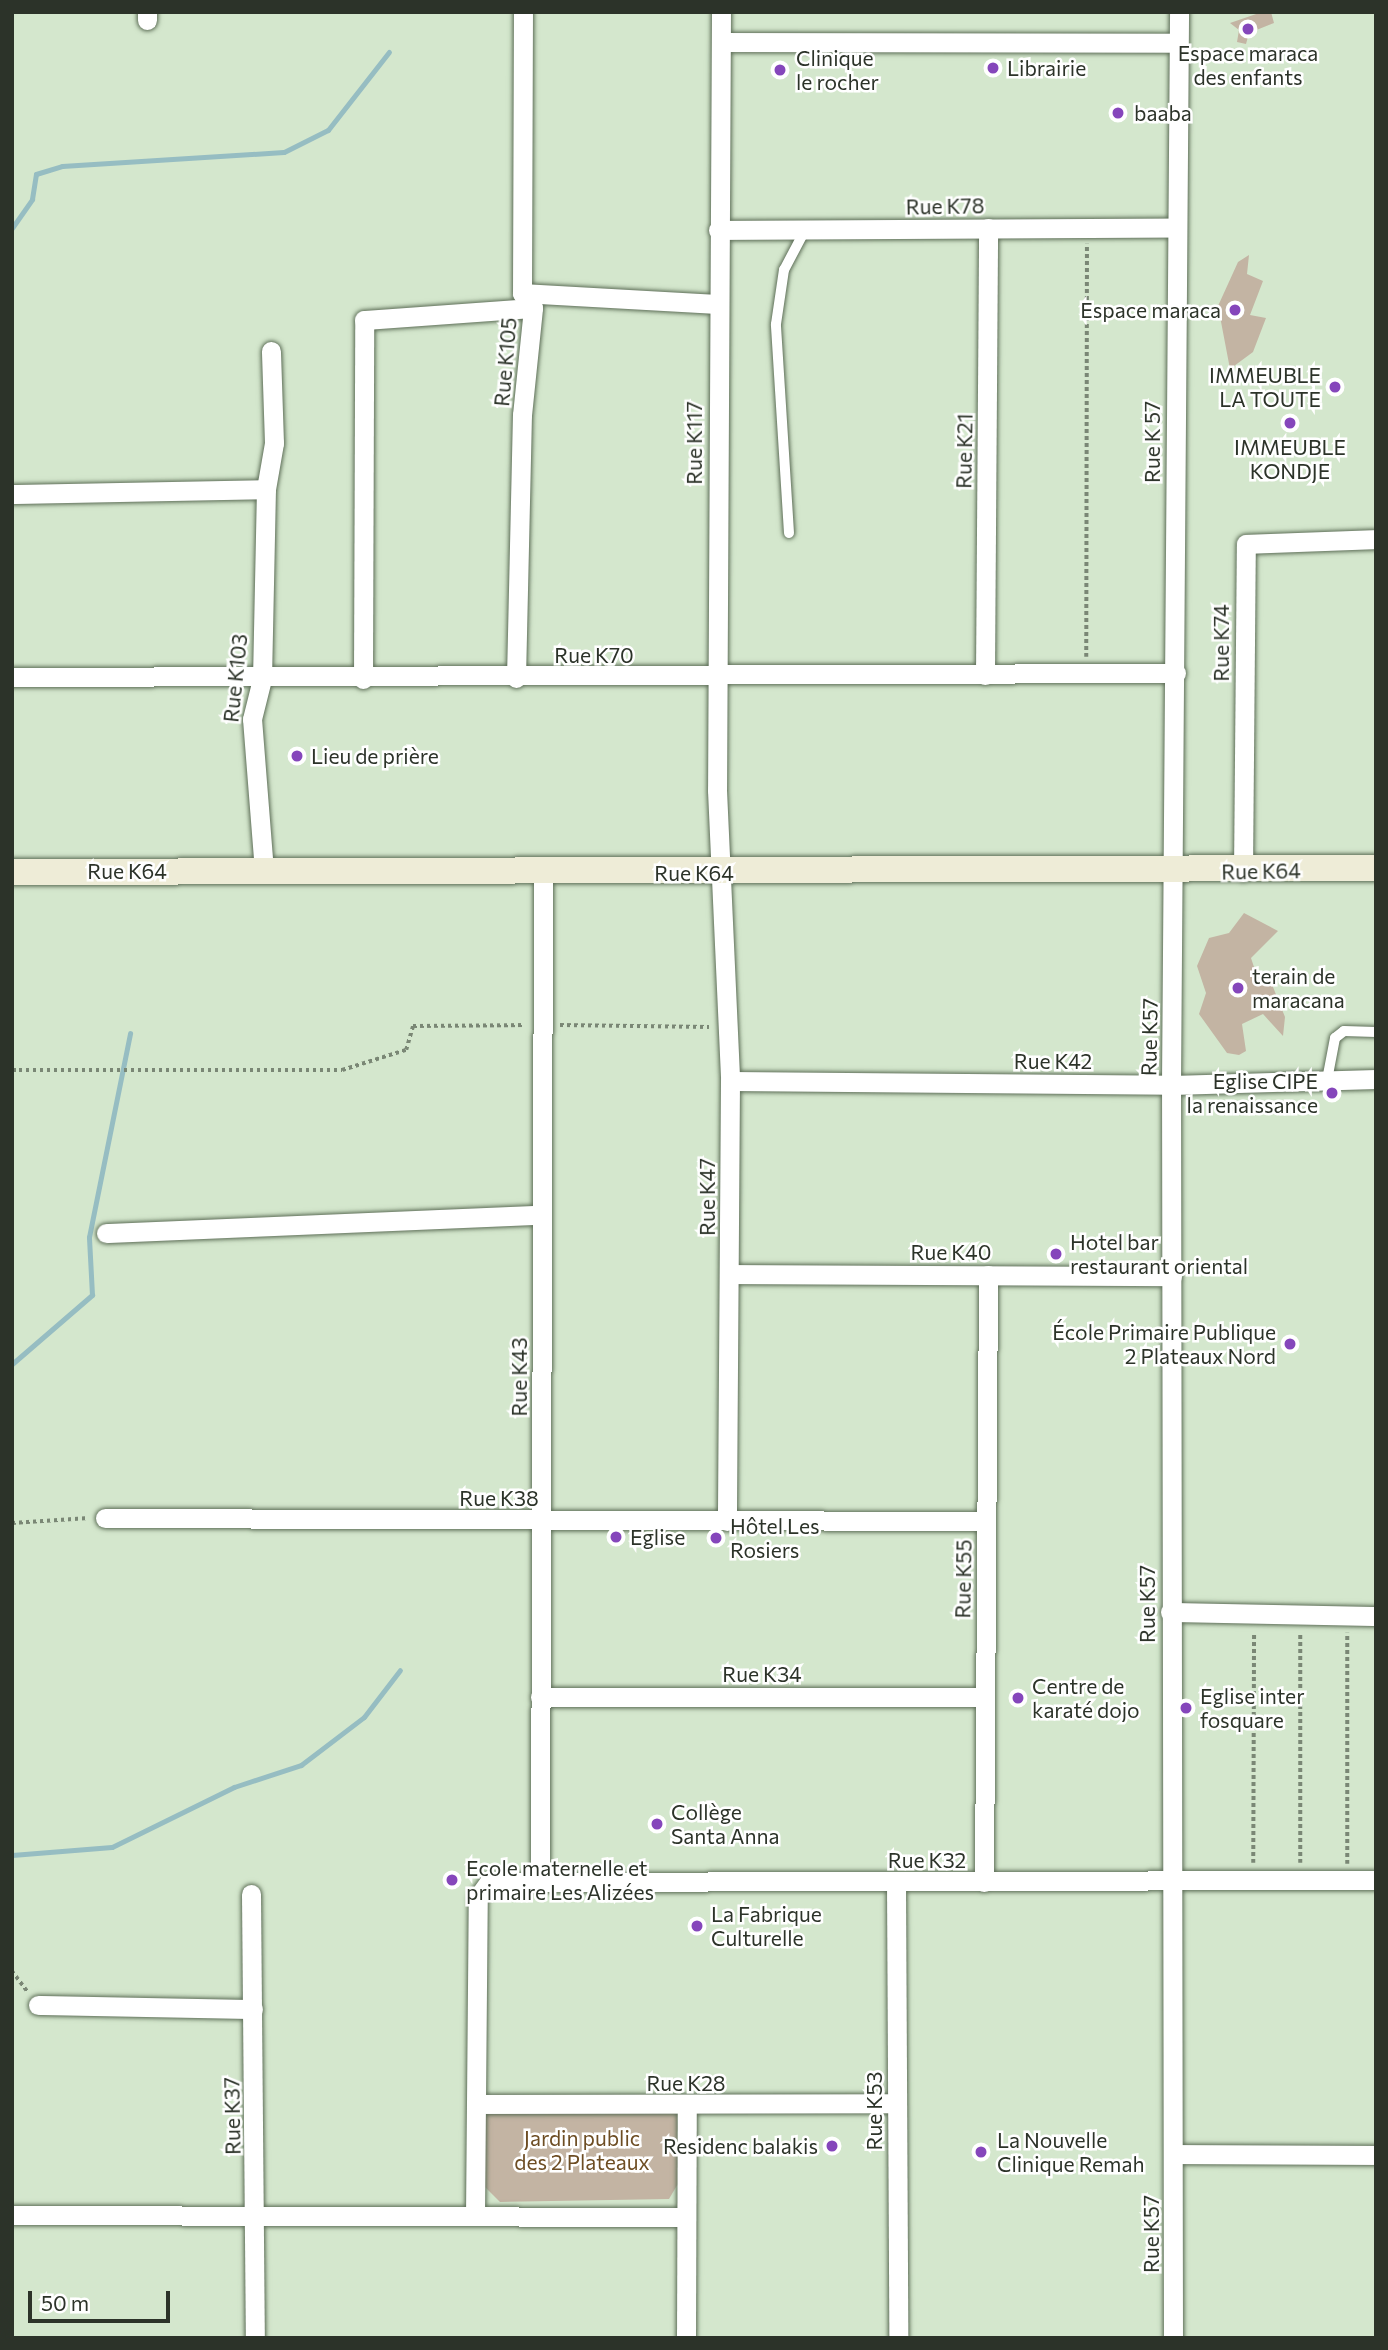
<!DOCTYPE html>
<meta charset="utf-8">
<style>
body{margin:0}
#map{position:relative;width:1388px;height:2350px;overflow:hidden;background:#d4e7cd;font-family:Commissioner,sans-serif}
div>[style]{position:absolute}
.green>*{inset:0;background:#c3b4a3}
.stream>*{height:5px;margin:-2.5px;padding:0 2.5px;transform-origin:2.5px;border-radius:2.5px;background:#96bdc2}
.path>*{height:3.5px;margin-top:-1.75px;transform-origin:0;background:repeating-linear-gradient(90deg,#7a8775 0 3.5px,transparent 0 7px)}
.roads{filter:drop-shadow(0 0 2px #5e6f58) drop-shadow(0 0 2px #5e6f58)}
.lane>*{height:10px;margin:-5px;padding:0 5px;transform-origin:5px;border-radius:5px;background:#fff}
.street>*{height:19px;margin:-9.5px;padding:0 9.5px;transform-origin:9.5px;border-radius:9.5px;background:#fff}
.secondary>*{height:26px;margin:-13px;padding:0 13px;transform-origin:13px;border-radius:13px;background:#eeecd7}
.dots>*{width:19px;height:19px;translate:-50% -50%;box-sizing:border-box;border:4px solid #fff;border-radius:50%}
span{translate:-50% -50%;white-space:nowrap;text-align:center;line-height:1.15;-webkit-text-stroke:5px #fff;paint-order:stroke}
.poi-label{font-size:21px;color:#2c3329}
.left{translate:0 -50%;text-align:left}
.right{translate:-100% -50%;text-align:right}
.street-label{font-size:21px;color:#2c3329}
.park-label{font-size:21px;color:#6d4d23}
.frame{position:absolute;inset:0;border:14px solid #2c3329;pointer-events:none}
.scale{position:absolute;left:28px;top:2291px;width:142px;height:32px;box-sizing:border-box;border:4px solid #2c3329;border-top:0;padding-left:9px;font-size:21px;line-height:24px;white-space:nowrap;color:#2c3329;-webkit-text-stroke:5px #fff;paint-order:stroke}
</style>
<div id="map">
<div class="green">
<div style="clip-path:polygon(1262px 12px,1271px 12px,1274px 23px,1249px 33px,1246px 44px,1237px 42px,1239px 30px,1230px 23px)"></div>
<div style="clip-path:polygon(1249px 255px,1247px 274px,1263px 281px,1250px 315px,1266px 318px,1253px 352px,1230px 369px,1218px 306px,1238px 262px)"></div>
<div style="clip-path:polygon(1244px 913px,1278px 931px,1251px 958px,1258px 979px,1271px 982px,1285px 1017px,1283px 1036px,1263px 1014px,1242px 1024px,1246px 1051px,1239px 1055px,1227px 1053px,1199px 1014px,1206px 993px,1197px 966px,1209px 938px,1229px 933px)"></div>
<div style="clip-path:polygon(677px 2111px,679px 2182px,669px 2199px,500px 2202px,485px 2187px,485px 2113px)"></div>
</div>
<div class="stream">
<div style="left:12px;top:228px;width:35px;rotate:-55deg"></div>
<div style="left:32px;top:199px;width:25px;rotate:-81deg"></div>
<div style="left:36px;top:174px;width:27px;rotate:-17deg"></div>
<div style="left:62px;top:166px;width:222px;rotate:-3.6deg"></div>
<div style="left:284px;top:152px;width:49px;rotate:-26.6deg"></div>
<div style="left:328px;top:130px;width:99px;rotate:-52deg"></div>
<div style="left:12px;top:1364px;width:106px;rotate:-40.8deg"></div>
<div style="left:92px;top:1295px;width:58px;rotate:-93deg"></div>
<div style="left:89px;top:1237px;width:208px;rotate:-78.6deg"></div>
<div style="left:12px;top:1855px;width:100px;rotate:-4.6deg"></div>
<div style="left:112px;top:1847px;width:136px;rotate:-26.2deg"></div>
<div style="left:234px;top:1787px;width:71px;rotate:-18.2deg"></div>
<div style="left:301px;top:1765px;width:79px;rotate:-37.3deg"></div>
<div style="left:364px;top:1717px;width:59px;rotate:-52.5deg"></div>
</div>
<div class="path">
<div style="left:1086px;top:657px;width:413px;rotate:-89.9deg"></div>
<div style="left:560px;top:1025px;width:149px;rotate:0.8deg"></div>
<div style="left:12px;top:1070px;width:330px"></div>
<div style="left:342px;top:1070px;width:67px;rotate:-17.4deg"></div>
<div style="left:406px;top:1050px;width:25px;rotate:-74deg"></div>
<div style="left:413px;top:1026px;width:111px;rotate:-0.5deg"></div>
<div style="left:12px;top:1523px;width:77px;rotate:-3.7deg"></div>
<div style="left:1253px;top:1863px;width:230px;rotate:-89.8deg"></div>
<div style="left:1300px;top:1863px;width:230px;rotate:-90deg"></div>
<div style="left:1347px;top:1864px;width:231px;rotate:-90deg"></div>
<div style="left:12px;top:1971px;width:26px;rotate:53deg"></div>
</div>
<div class="roads">
<div class="lane">
<div style="left:789px;top:533px;width:209px;rotate:-93.6deg"></div>
<div style="left:776px;top:324px;width:55px;rotate:-81.6deg"></div>
<div style="left:784px;top:270px;width:41px;rotate:-62.2deg"></div>
<div style="left:1327px;top:1080px;width:43px;rotate:-79.2deg"></div>
<div style="left:1335px;top:1038px;width:11px;rotate:-38deg"></div>
<div style="left:1344px;top:1031px;width:32px;rotate:2deg"></div>
</div>
<div class="street">
<div style="left:721px;top:12px;width:778px;rotate:90.29deg"></div>
<div style="left:717px;top:790px;width:291px;rotate:87.4deg"></div>
<div style="left:730px;top:1081px;width:440px;rotate:90.4deg"></div>
<div style="left:147px;top:20px;width:8px;rotate:-90deg"></div>
<div style="left:722px;top:42px;width:455px;rotate:0.1deg"></div>
<div style="left:718px;top:230px;width:456px;rotate:-0.3deg"></div>
<div style="left:522px;top:293px;width:195px;rotate:3.2deg"></div>
<div style="left:12px;top:494px;width:254px;rotate:-1.1deg"></div>
<div style="left:985px;top:675px;width:447px;rotate:-89.6deg"></div>
<div style="left:12px;top:677px;width:1164px;rotate:-0.2deg"></div>
<div style="left:516px;top:678px;width:263px;rotate:-88.7deg"></div>
<div style="left:522px;top:415px;width:108px;rotate:-84.1deg"></div>
<div style="left:533px;top:308px;width:19px;rotate:-126deg"></div>
<div style="left:522px;top:293px;width:281px;rotate:-89.8deg"></div>
<div style="left:363px;top:679px;width:359px;rotate:-89.8deg"></div>
<div style="left:364px;top:320px;width:169px;rotate:-4.1deg"></div>
<div style="left:264px;top:871px;width:152px;rotate:-94.5deg"></div>
<div style="left:252px;top:719px;width:41px;rotate:-76deg"></div>
<div style="left:262px;top:679px;width:190px;rotate:-88.8deg"></div>
<div style="left:266px;top:489px;width:47px;rotate:-80.1deg"></div>
<div style="left:274px;top:443px;width:92px;rotate:-91.9deg"></div>
<div style="left:1243px;top:872px;width:328px;rotate:-89.5deg"></div>
<div style="left:1246px;top:544px;width:130px;rotate:-2.2deg"></div>
<div style="left:730px;top:1081px;width:441px;rotate:0.5deg"></div>
<div style="left:1171px;top:1085px;width:205px;rotate:-1.7deg"></div>
<div style="left:106px;top:1233px;width:436px;rotate:-2.4deg"></div>
<div style="left:730px;top:1274px;width:442px;rotate:0.3deg"></div>
<div style="left:105px;top:1518px;width:881px;rotate:0.2deg"></div>
<div style="left:1170px;top:1612px;width:206px;rotate:1.1deg"></div>
<div style="left:540px;top:1697px;width:444px"></div>
<div style="left:540px;top:1881px;width:1008px;rotate:-89.83deg"></div>
<div style="left:984px;top:1882px;width:607px;rotate:-89.62deg"></div>
<div style="left:896px;top:1883px;width:455px;rotate:89.7deg"></div>
<div style="left:251px;top:1894px;width:444px;rotate:89.5deg"></div>
<div style="left:38px;top:2005px;width:215px;rotate:1.1deg"></div>
<div style="left:476px;top:2104px;width:421px;rotate:-0.1deg"></div>
<div style="left:1174px;top:2154px;width:202px;rotate:0.3deg"></div>
<div style="left:12px;top:2215px;width:673px;rotate:0.17deg"></div>
<div style="left:475px;top:2216px;width:319px;rotate:-89.5deg"></div>
<div style="left:478px;top:1897px;width:19px;rotate:-54deg"></div>
<div style="left:489px;top:1882px;width:887px;rotate:-0.13deg"></div>
<div style="left:686px;top:2338px;width:232px;rotate:-89.8deg"></div>
<div style="left:1173px;top:2338px;width:1253px;rotate:-90.09deg"></div>
<div style="left:1171px;top:1085px;width:1073px;rotate:-89.57deg"></div>
</div>
<div class="secondary">
<div style="left:12px;top:872px;width:1364px;rotate:-0.17deg"></div>
</div>
</div>
<div class="dots">
<div style="left:1248px;top:29px;background:#8546bb"></div>
<div style="left:993px;top:68px;background:#8546bb"></div>
<div style="left:780px;top:70px;background:#8546bb"></div>
<div style="left:1118px;top:113px;background:#8546bb"></div>
<div style="left:1235px;top:310px;background:#8546bb"></div>
<div style="left:1335px;top:387px;background:#8546bb"></div>
<div style="left:1290px;top:423px;background:#8546bb"></div>
<div style="left:297px;top:756px;background:#8546bb"></div>
<div style="left:1238px;top:988px;background:#8546bb"></div>
<div style="left:1332px;top:1093px;background:#8546bb"></div>
<div style="left:1056px;top:1254px;background:#8546bb"></div>
<div style="left:1290px;top:1344px;background:#8546bb"></div>
<div style="left:616px;top:1537px;background:#8546bb"></div>
<div style="left:716px;top:1538px;background:#8546bb"></div>
<div style="left:1018px;top:1698px;background:#8546bb"></div>
<div style="left:1186px;top:1708px;background:#8546bb"></div>
<div style="left:657px;top:1824px;background:#8546bb"></div>
<div style="left:452px;top:1880px;background:#8546bb"></div>
<div style="left:697px;top:1926px;background:#8546bb"></div>
<div style="left:832px;top:2146px;background:#8546bb"></div>
<div style="left:981px;top:2152px;background:#8546bb"></div>
</div>
<div class="poi-label">
<span style="left:1248px;top:65px">Espace maraca<br>des enfants</span>
<span class="left" style="left:796px;top:70px">Clinique<br>le rocher</span>
<span class="left" style="left:1007px;top:68px">Librairie</span>
<span class="left" style="left:1134px;top:113px">baaba</span>
<span class="right" style="left:1221px;top:310px">Espace maraca</span>
<span class="right" style="left:1321px;top:387px">IMMEUBLE<br>LA TOUTE</span>
<span style="left:1290px;top:459px">IMMEUBLE<br>KONDJE</span>
<span class="left" style="left:311px;top:756px">Lieu de prière</span>
<span class="left" style="left:1252px;top:988px">terain de<br>maracana</span>
<span class="right" style="left:1318px;top:1093px">Eglise CIPE<br>la renaissance</span>
<span class="left" style="left:1070px;top:1254px">Hotel bar<br>restaurant oriental</span>
<span class="right" style="left:1276px;top:1344px">École Primaire Publique<br>2 Plateaux Nord</span>
<span class="left" style="left:730px;top:1538px">Hôtel Les<br>Rosiers</span>
<span class="left" style="left:630px;top:1537px">Eglise</span>
<span class="left" style="left:1032px;top:1698px">Centre de<br>karaté dojo</span>
<span class="left" style="left:1200px;top:1708px">Eglise inter<br>fosquare</span>
<span class="left" style="left:671px;top:1824px">Collège<br>Santa Anna</span>
<span class="left" style="left:466px;top:1880px">Ecole maternelle et<br>primaire Les Alizées</span>
<span class="left" style="left:711px;top:1926px">La Fabrique<br>Culturelle</span>
<span class="left" style="left:997px;top:2152px">La Nouvelle<br>Clinique Remah</span>
<span class="right" style="left:818px;top:2146px">Residenc balakis</span>
</div>
<div class="street-label">
<span style="left:945px;top:206px;rotate:-1deg">Rue K78</span>
<span style="left:505px;top:362px;rotate:-85deg">Rue K105</span>
<span style="left:1152px;top:442px;rotate:-90deg">Rue K 57</span>
<span style="left:694px;top:443px;rotate:-90deg">Rue K117</span>
<span style="left:964px;top:451px;rotate:-89deg">Rue K21</span>
<span style="left:1221px;top:643px;rotate:-90deg">Rue K74</span>
<span style="left:594px;top:655px">Rue K70</span>
<span style="left:235px;top:678px;rotate:-84deg">Rue K103</span>
<span style="left:127px;top:871px">Rue K64</span>
<span style="left:1261px;top:871px;rotate:-1deg">Rue K64</span>
<span style="left:694px;top:873px">Rue K64</span>
<span style="left:1149px;top:1037px;rotate:-89deg">Rue K57</span>
<span style="left:1053px;top:1061px">Rue K42</span>
<span style="left:707px;top:1197px;rotate:-90deg">Rue K47</span>
<span style="left:951px;top:1252px">Rue K40</span>
<span style="left:519px;top:1377px;rotate:-90deg">Rue K43</span>
<span style="left:499px;top:1498px">Rue K38</span>
<span style="left:963px;top:1579px;rotate:-89deg">Rue K55</span>
<span style="left:1147px;top:1604px;rotate:-90deg">Rue K57</span>
<span style="left:762px;top:1674px">Rue K34</span>
<span style="left:927px;top:1860px">Rue K32</span>
<span style="left:686px;top:2083px">Rue K28</span>
<span style="left:874px;top:2111px;rotate:-90deg">Rue K53</span>
<span style="left:232px;top:2116px;rotate:-91deg">Rue K37</span>
<span style="left:1151px;top:2234px;rotate:-90deg">Rue K57</span>
</div>
<div class="park-label">
<span style="left:582px;top:2150px">Jardin public<br>des 2 Plateaux</span>
</div>
<div class="frame"></div>
<div class="scale">50 m</div>
</div>
